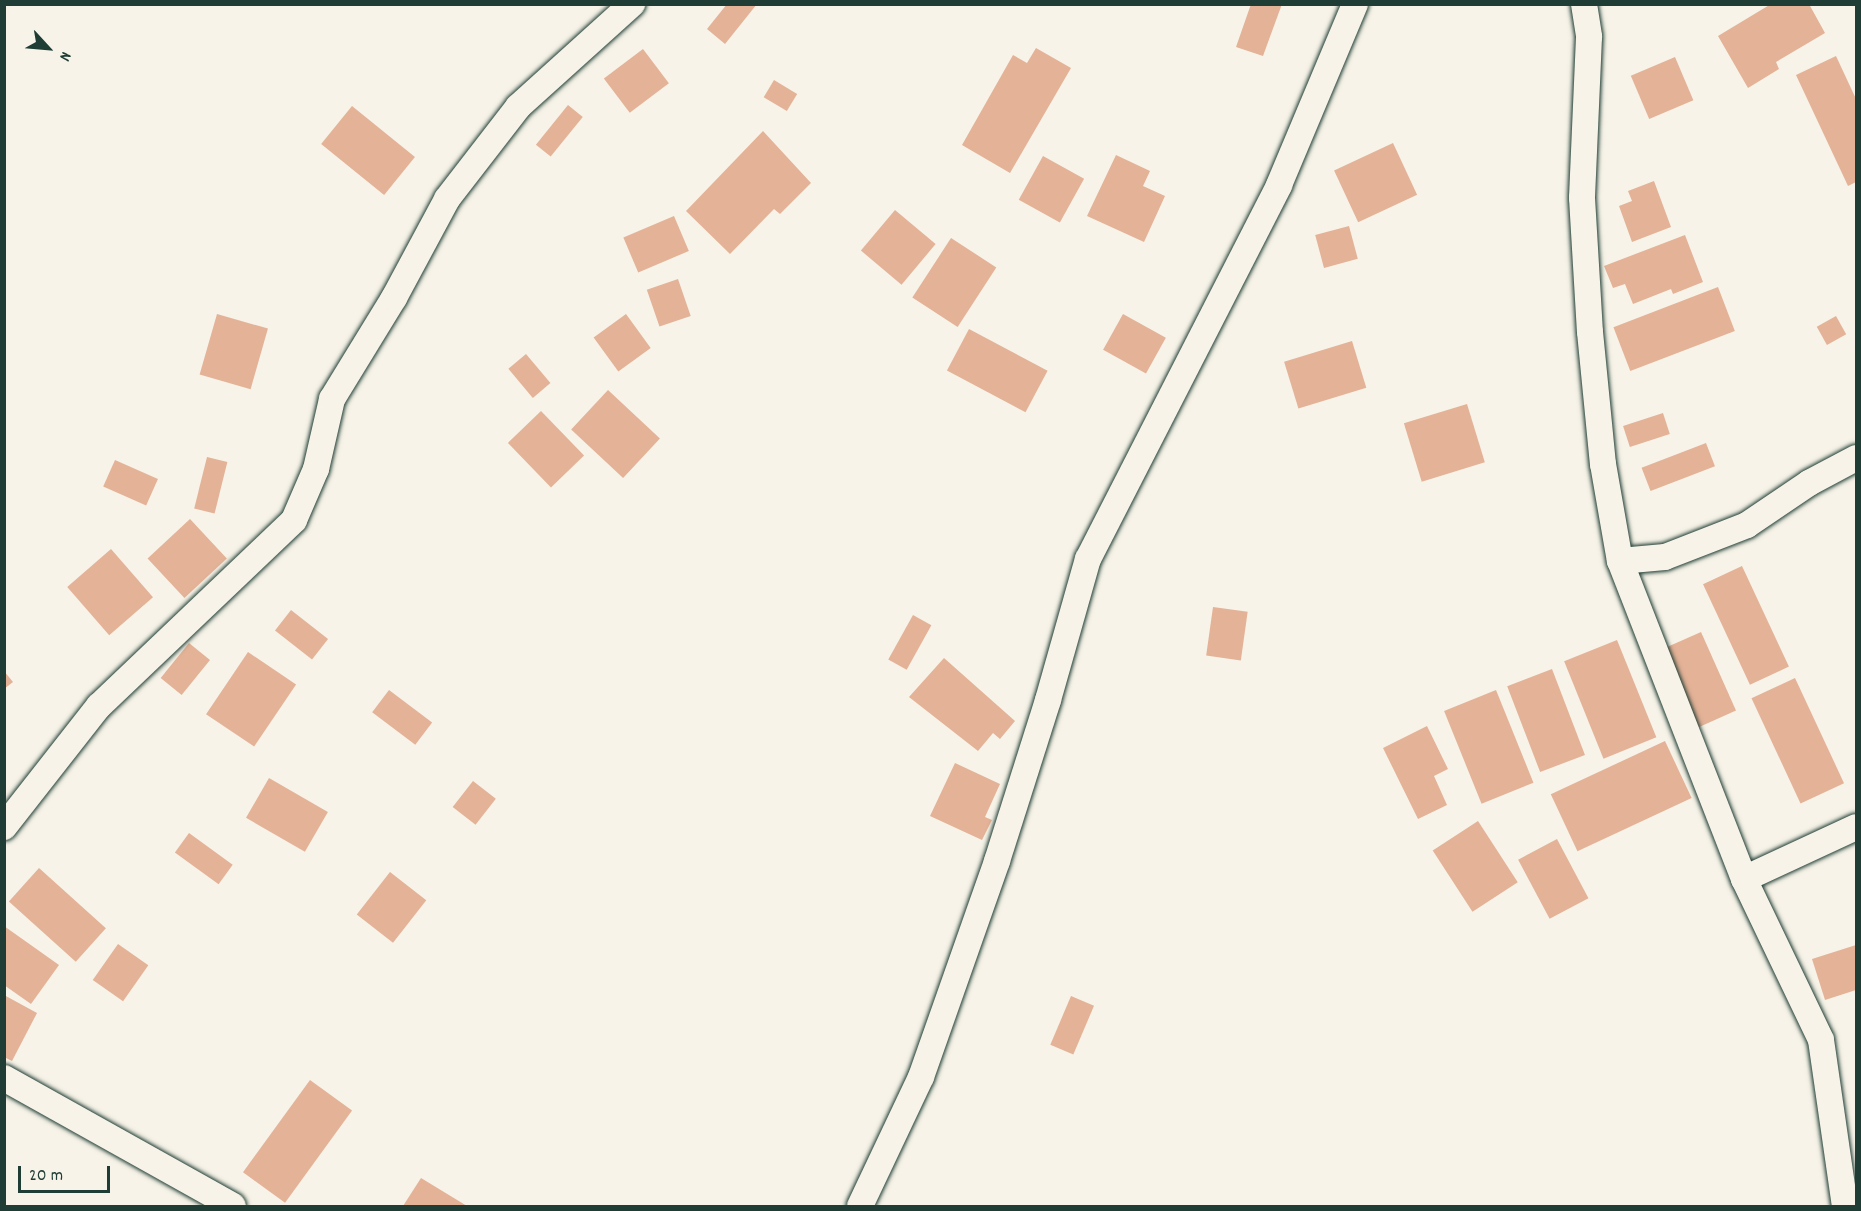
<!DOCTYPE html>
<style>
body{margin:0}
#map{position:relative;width:1861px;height:1211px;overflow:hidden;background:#f7f3e8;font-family:Dekko,sans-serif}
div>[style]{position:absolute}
.building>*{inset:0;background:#e4b297;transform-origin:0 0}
.roads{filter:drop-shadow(0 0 2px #1f3d34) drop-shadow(0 0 2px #1f3d34)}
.street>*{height:26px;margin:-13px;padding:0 13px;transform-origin:13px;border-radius:13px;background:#f7f3e8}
span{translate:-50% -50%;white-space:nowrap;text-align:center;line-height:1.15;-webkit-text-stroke:6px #f7f3e8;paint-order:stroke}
.frame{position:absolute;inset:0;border:6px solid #1f3d34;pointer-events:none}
.north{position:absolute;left:18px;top:18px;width:60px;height:60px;-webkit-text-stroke:4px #f7f3e8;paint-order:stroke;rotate:116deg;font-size:16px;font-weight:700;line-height:24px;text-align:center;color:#1f3d34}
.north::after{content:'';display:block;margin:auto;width:21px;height:27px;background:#1f3d34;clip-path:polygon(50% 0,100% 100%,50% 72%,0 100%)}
.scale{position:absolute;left:18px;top:1166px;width:92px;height:27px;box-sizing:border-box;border:3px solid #1f3d34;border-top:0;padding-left:8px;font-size:18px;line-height:21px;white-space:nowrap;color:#1f3d34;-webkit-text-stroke:4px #f7f3e8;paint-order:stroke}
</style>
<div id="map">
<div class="building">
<div style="clip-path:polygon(727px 4px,757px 4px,725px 44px,707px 29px)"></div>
<div style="clip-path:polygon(1251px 4px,1282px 4px,1263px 56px,1236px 47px)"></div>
<div style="clip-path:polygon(1771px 4px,1809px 4px,1825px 33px,1776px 62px,1779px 69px,1748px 88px,1718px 36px)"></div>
<div style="clip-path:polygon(1036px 48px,1071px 68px,1010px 173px,962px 145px,1013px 55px,1027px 63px)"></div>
<div style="left:643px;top:49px;width:43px;height:49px;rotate:53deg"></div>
<div style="clip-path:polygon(1836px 56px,1856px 99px,1856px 182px,1848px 186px,1796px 75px)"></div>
<div style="left:1675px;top:57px;width:47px;height:48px;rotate:67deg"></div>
<div style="left:774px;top:80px;width:27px;height:20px;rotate:31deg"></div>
<div style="left:568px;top:105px;width:19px;height:51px;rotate:39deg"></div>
<div style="left:352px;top:106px;width:81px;height:49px;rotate:39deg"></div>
<div style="clip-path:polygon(763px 131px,811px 183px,780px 214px,774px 209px,730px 254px,686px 211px)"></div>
<div style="left:1393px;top:143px;width:57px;height:65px;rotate:65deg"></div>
<div style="clip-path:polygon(1116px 155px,1150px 171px,1143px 186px,1165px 196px,1144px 242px,1087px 216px)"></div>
<div style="left:1043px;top:156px;width:47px;height:50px;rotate:29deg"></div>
<div style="clip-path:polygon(1654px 181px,1671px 227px,1632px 242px,1619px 206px,1632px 201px,1628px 191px)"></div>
<div style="left:895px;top:210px;width:53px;height:53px;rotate:40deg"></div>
<div style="left:674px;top:216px;width:38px;height:55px;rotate:67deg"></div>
<div style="left:1349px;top:226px;width:34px;height:35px;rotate:75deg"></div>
<div style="clip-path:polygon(1685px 235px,1703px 282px,1673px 294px,1671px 289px,1633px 304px,1625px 284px,1613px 288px,1604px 266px)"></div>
<div style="left:951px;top:238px;width:54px;height:71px;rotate:33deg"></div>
<div style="left:678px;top:279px;width:39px;height:33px;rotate:71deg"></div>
<div style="left:1718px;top:287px;width:47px;height:112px;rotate:69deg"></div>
<div style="left:217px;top:314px;width:53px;height:63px;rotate:16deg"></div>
<div style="left:626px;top:314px;width:42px;height:40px;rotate:54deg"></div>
<div style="left:1123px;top:314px;width:49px;height:41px;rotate:29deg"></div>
<div style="left:1836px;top:316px;width:21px;height:22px;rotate:61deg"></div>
<div style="left:969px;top:329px;width:89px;height:47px;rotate:28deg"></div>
<div style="left:1352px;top:341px;width:49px;height:71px;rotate:73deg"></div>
<div style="left:526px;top:354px;width:38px;height:23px;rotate:50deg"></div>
<div style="left:608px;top:390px;width:71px;height:54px;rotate:43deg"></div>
<div style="left:1467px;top:404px;width:61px;height:66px;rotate:73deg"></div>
<div style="left:541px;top:411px;width:62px;height:46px;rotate:46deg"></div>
<div style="left:1663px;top:413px;width:22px;height:42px;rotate:72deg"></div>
<div style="left:1706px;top:443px;width:25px;height:69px;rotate:69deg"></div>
<div style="left:207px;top:457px;width:21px;height:53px;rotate:14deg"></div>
<div style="left:115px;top:460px;width:47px;height:29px;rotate:24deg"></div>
<div style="left:190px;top:519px;width:54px;height:58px;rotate:47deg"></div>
<div style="left:111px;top:549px;width:64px;height:58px;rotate:49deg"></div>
<div style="left:1742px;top:566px;width:111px;height:43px;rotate:65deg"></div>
<div style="left:1213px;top:607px;width:35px;height:49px;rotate:8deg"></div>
<div style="left:291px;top:610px;width:47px;height:26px;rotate:38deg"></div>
<div style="left:913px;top:615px;width:21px;height:51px;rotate:29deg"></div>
<div style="left:1701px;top:632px;width:86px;height:47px;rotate:66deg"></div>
<div style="left:1617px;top:640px;width:105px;height:57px;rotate:68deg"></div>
<div style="left:189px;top:643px;width:27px;height:45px;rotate:39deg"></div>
<div style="left:248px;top:652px;width:58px;height:75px;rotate:34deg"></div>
<div style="clip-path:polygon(944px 658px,1015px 721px,1000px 739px,993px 733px,978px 751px,909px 697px)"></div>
<div style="left:1552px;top:669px;width:92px;height:48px;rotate:69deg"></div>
<div style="clip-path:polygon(4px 671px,13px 682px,4px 689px)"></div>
<div style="left:1795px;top:678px;width:116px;height:48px;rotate:65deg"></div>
<div style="left:389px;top:690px;width:54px;height:28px;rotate:37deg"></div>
<div style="left:1496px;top:690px;width:100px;height:56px;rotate:68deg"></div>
<div style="clip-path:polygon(1427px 726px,1448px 769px,1434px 776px,1447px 805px,1418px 819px,1383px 748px)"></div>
<div style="left:1665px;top:741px;width:63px;height:126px;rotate:65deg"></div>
<div style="clip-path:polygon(955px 763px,1000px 784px,985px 817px,992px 820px,982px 840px,930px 816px)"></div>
<div style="left:269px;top:778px;width:68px;height:46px;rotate:30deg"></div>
<div style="left:473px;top:781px;width:29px;height:33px;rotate:38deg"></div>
<div style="left:1478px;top:821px;width:73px;height:54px;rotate:57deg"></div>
<div style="left:189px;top:833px;width:54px;height:24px;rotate:36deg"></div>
<div style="left:1557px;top:839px;width:67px;height:44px;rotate:62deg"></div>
<div style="left:39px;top:868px;width:90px;height:45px;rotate:42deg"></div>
<div style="left:390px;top:872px;width:46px;height:54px;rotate:38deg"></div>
<div style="clip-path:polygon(4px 926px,59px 965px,31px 1004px,4px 985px)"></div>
<div style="left:118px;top:944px;width:37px;height:44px;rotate:35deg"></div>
<div style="clip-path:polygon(1856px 945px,1856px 990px,1825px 1000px,1812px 959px)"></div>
<div style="clip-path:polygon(4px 995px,37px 1013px,12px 1061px,4px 1057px)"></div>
<div style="left:1071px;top:996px;width:25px;height:53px;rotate:23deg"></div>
<div style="left:310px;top:1080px;width:52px;height:114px;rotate:36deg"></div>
<div style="clip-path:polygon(421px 1178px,467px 1206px,403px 1206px)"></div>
</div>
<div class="roads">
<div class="street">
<div style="left:1584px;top:4px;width:33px;rotate:81deg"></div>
<div style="left:1589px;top:37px;width:161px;rotate:92.5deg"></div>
<div style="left:1582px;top:198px;width:134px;rotate:86.6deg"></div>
<div style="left:1590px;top:332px;width:133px;rotate:84.4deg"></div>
<div style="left:1603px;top:464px;width:98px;rotate:80.1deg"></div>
<div style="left:1620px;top:561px;width:45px;rotate:-5.1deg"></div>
<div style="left:1665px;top:557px;width:88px;rotate:-21.3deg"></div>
<div style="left:1747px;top:525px;width:75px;rotate:-34.1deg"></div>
<div style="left:1809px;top:483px;width:53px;rotate:-28deg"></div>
<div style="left:1620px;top:561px;width:341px;rotate:68.7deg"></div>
<div style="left:1744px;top:879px;width:178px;rotate:64.4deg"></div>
<div style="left:1821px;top:1040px;width:168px;rotate:81.8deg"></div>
<div style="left:4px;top:827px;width:154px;rotate:-51.9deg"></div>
<div style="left:99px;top:706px;width:269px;rotate:-43.6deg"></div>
<div style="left:294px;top:520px;width:56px;rotate:-66.7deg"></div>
<div style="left:316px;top:469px;width:72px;rotate:-77.1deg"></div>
<div style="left:332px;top:399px;width:119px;rotate:-58.5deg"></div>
<div style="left:394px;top:298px;width:112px;rotate:-61.8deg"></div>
<div style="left:447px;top:199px;width:116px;rotate:-52.3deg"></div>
<div style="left:518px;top:107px;width:154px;rotate:-42.1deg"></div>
<div style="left:1744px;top:879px;width:123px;rotate:-24.9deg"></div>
<div style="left:4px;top:1078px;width:262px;rotate:29.2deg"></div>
<div style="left:860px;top:1206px;width:143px;rotate:-64.7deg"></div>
<div style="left:921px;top:1077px;width:229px;rotate:-70.6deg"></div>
<div style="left:997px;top:861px;width:169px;rotate:-72.4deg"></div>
<div style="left:1048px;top:700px;width:147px;rotate:-74.2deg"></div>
<div style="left:1088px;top:559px;width:420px;rotate:-62.9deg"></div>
<div style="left:1279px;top:185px;width:196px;rotate:-67.2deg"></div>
</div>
</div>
<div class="frame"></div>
<div class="north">N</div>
<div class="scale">20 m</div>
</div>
